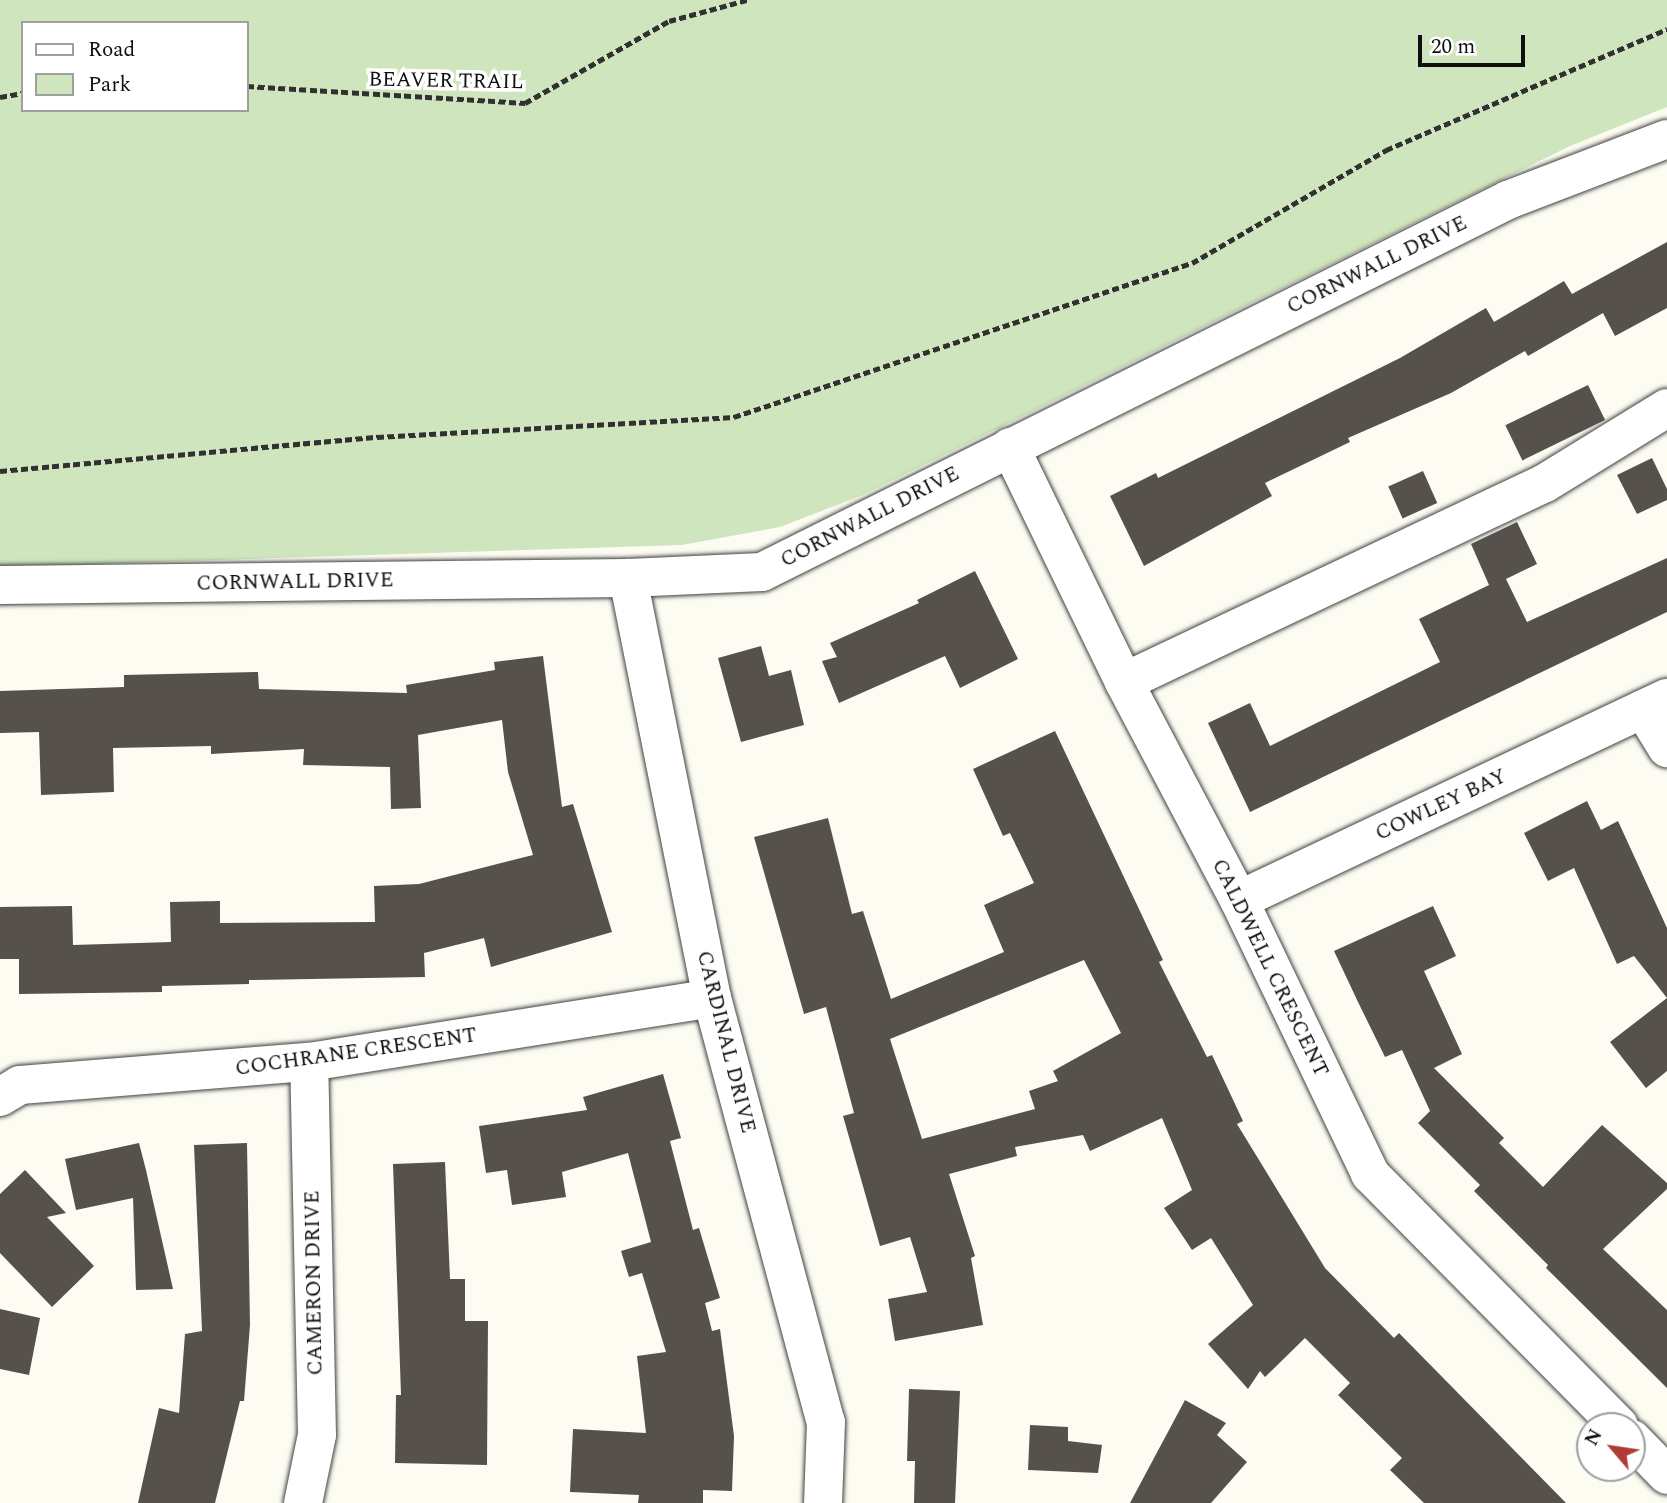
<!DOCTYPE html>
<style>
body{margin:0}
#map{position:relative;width:1667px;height:1503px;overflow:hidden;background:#fdfcf2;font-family:Spectral,serif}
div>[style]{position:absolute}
.green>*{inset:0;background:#cee5be}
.building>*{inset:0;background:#56514c;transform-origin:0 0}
.path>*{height:4.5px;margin-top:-2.25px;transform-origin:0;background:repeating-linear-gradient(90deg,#313131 0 7px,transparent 0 10.5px)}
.roads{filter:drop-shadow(0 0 2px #424242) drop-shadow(0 0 2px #424242)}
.minor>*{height:38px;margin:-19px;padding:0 19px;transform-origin:19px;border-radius:19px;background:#fff}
span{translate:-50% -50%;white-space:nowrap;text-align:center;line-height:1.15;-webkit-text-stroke:7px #fff;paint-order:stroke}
.street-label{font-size:21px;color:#0f0f0f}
.legend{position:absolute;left:21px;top:21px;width:228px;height:91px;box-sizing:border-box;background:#fff;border:2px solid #9f9f9f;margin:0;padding:9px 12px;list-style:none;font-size:21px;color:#0f0f0f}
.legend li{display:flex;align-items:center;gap:14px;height:35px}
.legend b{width:35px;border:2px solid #9f9f9f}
.north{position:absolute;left:1576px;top:1412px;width:70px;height:70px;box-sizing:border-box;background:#fff;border:2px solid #9f9f9f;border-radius:50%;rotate:299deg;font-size:19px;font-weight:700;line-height:28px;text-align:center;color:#0f0f0f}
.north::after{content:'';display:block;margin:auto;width:24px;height:32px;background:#b03d35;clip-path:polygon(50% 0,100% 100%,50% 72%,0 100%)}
.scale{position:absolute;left:1418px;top:35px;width:107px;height:32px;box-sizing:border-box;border:4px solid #0f0f0f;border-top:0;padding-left:9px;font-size:21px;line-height:24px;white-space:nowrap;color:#0f0f0f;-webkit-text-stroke:5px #fff;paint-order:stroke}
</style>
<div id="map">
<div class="green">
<div style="clip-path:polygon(evenodd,0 0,1667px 0,1667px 107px,1570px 146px,863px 495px,780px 527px,682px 545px,0 567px,0 0,23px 23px,247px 23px,247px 110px,23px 110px,23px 23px)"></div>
</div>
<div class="building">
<div style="clip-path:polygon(1667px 242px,1667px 308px,1615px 336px,1603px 313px,1528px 356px,1525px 351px,1451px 393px,1348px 438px,1350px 442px,1265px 483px,1272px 496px,1144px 566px,1110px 496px,1156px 473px,1158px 478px,1400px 358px,1486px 308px,1494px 322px,1564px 281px,1572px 294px)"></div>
<div style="left:1588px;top:385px;width:39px;height:92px;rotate:64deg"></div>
<div style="clip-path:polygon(1652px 458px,1667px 489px,1667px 500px,1637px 514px,1617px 475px)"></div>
<div style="left:1423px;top:471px;width:35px;height:38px;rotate:66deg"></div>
<div style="clip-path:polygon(1517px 522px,1537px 564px,1506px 579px,1527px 622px,1667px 558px,1667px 612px,1250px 812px,1208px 723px,1250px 703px,1270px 746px,1440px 662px,1419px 619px,1489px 585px,1471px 544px)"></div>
<div style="clip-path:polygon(975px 571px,1018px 659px,960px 688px,945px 656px,839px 703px,822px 661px,837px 657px,830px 643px,919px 603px,917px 600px)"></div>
<div style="clip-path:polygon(761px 646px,769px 676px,791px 670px,804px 725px,741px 742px,718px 658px)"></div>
<div style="clip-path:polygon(543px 656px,562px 807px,573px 804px,612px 932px,491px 967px,484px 938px,424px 953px,425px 977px,249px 980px,249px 984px,162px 986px,162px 992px,19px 994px,19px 959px,0 959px,0 907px,72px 906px,73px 945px,171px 942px,170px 902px,220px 901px,220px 923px,375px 922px,374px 886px,419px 884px,533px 855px,508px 772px,502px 720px,418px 735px,421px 808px,391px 809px,390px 767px,303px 765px,304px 749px,211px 754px,211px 746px,113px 748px,114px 792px,41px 795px,39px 732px,0 733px,0 691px,124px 687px,124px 675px,258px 672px,259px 689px,407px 693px,406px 685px,495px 670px,494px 662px)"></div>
<div style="clip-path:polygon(evenodd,1055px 731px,1163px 960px,1159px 962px,1207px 1057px,1212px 1055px,1243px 1121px,1237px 1124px,1325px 1268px,1394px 1338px,1399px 1333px,1566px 1503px,1424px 1503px,1390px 1470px,1402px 1458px,1338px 1395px,1350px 1383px,1305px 1338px,1265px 1377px,1260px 1371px,1248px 1389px,1208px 1344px,1253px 1305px,1211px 1238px,1192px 1250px,1164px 1208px,1192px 1190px,1162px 1118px,1090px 1151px,1083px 1135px,1015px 1147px,1017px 1156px,949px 1174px,975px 1256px,971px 1258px,983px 1325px,895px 1341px,888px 1299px,927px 1292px,910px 1237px,880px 1246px,843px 1116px,854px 1113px,826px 1007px,804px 1014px,754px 837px,828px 818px,852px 914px,863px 911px,891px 999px,1004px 952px,984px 905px,1034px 883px,1010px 833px,1003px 836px,973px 769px,1055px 731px,1084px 960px,1121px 1033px,1053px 1071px,1058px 1081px,1029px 1091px,1035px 1109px,922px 1139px,890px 1039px,1084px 960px)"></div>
<div style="clip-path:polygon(1587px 801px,1601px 830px,1618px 821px,1667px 928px,1667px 1071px,1646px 1088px,1610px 1042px,1667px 998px,1634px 956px,1617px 964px,1574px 868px,1548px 881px,1524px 833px)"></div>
<div style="clip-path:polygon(1433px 906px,1456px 956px,1424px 971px,1462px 1054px,1434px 1068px,1504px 1138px,1499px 1143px,1543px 1187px,1602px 1125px,1667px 1183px,1667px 1189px,1603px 1249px,1667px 1310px,1667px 1388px,1546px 1268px,1548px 1265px,1474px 1191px,1480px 1185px,1418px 1123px,1430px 1111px,1402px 1050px,1385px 1057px,1358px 1002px,1334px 951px)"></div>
<div style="clip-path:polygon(663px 1074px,681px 1138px,670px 1141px,693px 1230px,699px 1228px,720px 1298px,705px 1303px,712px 1331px,720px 1329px,734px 1436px,732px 1491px,703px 1490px,703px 1503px,638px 1503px,639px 1495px,570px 1492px,573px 1429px,646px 1433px,637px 1356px,666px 1352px,642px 1273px,629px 1277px,621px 1251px,651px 1242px,628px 1153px,562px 1172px,566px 1197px,512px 1205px,507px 1170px,486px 1173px,479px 1126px,587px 1110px,583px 1097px)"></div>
<div style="clip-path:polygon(139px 1143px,146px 1170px,173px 1289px,136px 1290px,133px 1198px,76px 1210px,65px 1159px)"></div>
<div style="clip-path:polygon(247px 1143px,250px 1325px,244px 1401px,240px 1401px,215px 1503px,138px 1503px,159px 1408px,179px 1413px,185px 1334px,202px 1331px,194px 1145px)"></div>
<div style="clip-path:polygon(445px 1162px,450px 1279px,465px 1279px,465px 1321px,488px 1321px,487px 1465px,395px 1463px,396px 1395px,401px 1395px,393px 1164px)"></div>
<div style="clip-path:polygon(25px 1170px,66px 1213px,47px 1217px,94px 1266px,52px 1307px,0 1253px,0 1194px)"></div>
<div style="clip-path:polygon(0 1309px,40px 1318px,29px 1375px,0 1369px)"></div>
<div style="clip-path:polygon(909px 1389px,960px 1391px,955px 1503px,914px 1503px,915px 1461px,907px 1461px)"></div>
<div style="clip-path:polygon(1185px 1400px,1226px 1423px,1217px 1435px,1247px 1462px,1211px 1503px,1130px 1503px)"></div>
<div style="clip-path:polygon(1030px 1425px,1068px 1427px,1068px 1441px,1102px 1445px,1098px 1473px,1028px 1470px)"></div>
</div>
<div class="path">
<div style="left:247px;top:86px;width:279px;rotate:3.5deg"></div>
<div style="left:525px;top:103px;width:166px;rotate:-29.7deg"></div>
<div style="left:669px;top:21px;width:81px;rotate:-15.1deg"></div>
<div style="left:0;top:97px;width:23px;rotate:-10deg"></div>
<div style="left:0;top:471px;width:379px;rotate:-5.2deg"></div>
<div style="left:377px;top:437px;width:358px;rotate:-3.2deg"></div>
<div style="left:734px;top:417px;width:483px;rotate:-18.6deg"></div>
<div style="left:1192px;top:263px;width:225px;rotate:-30.2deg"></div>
<div style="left:1386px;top:150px;width:306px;rotate:-23.3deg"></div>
</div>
<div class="roads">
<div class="minor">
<div style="left:1010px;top:447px;width:261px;rotate:64.1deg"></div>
<div style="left:1124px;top:682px;width:246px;rotate:62.2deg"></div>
<div style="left:1239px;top:900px;width:304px;rotate:64.4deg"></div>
<div style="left:1370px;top:1174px;width:354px;rotate:45.3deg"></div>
<div style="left:628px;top:578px;width:428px;rotate:78.7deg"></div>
<div style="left:712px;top:998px;width:439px;rotate:75deg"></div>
<div style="left:826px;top:1422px;width:81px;rotate:92.1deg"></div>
<div style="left:0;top:585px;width:628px;rotate:-0.64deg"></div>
<div style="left:628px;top:578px;width:134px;rotate:-2.6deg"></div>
<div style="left:762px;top:572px;width:834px;rotate:-26.5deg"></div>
<div style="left:1508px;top:200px;width:170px;rotate:-21deg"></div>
<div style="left:1124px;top:682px;width:466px;rotate:-25.3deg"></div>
<div style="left:1545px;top:483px;width:143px;rotate:-31.6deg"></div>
<div style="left:1643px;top:709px;width:46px;rotate:58.4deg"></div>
<div style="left:1239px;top:900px;width:473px;rotate:-25.3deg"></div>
<div style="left:0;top:1097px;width:23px;rotate:-31deg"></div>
<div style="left:20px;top:1085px;width:290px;rotate:-4.6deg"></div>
<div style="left:309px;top:1062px;width:408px;rotate:-9deg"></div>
<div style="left:1632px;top:1439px;width:50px;rotate:45.8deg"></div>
<div style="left:303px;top:1503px;width:69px;rotate:-78.4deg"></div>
<div style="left:317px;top:1435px;width:373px;rotate:-91.2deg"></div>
</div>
</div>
<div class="street-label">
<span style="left:446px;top:81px;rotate:1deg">BEAVER TRAIL</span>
<span style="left:1377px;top:265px;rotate:-26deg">CORNWALL DRIVE</span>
<span style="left:870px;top:517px;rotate:-27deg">CORNWALL DRIVE</span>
<span style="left:295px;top:582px;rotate:-1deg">CORNWALL DRIVE</span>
<span style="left:1441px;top:805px;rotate:-25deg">COWLEY BAY</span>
<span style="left:1270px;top:968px;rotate:64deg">CALDWELL CRESCENT</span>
<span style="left:726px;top:1042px;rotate:76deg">CARDINAL DRIVE</span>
<span style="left:356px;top:1052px;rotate:-8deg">COCHRANE CRESCENT</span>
<span style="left:314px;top:1283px;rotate:-91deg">CAMERON DRIVE</span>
</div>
<ul class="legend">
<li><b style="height:9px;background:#fff"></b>Road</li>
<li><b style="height:19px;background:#cee5be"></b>Park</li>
</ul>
<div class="north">N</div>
<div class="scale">20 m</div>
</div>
